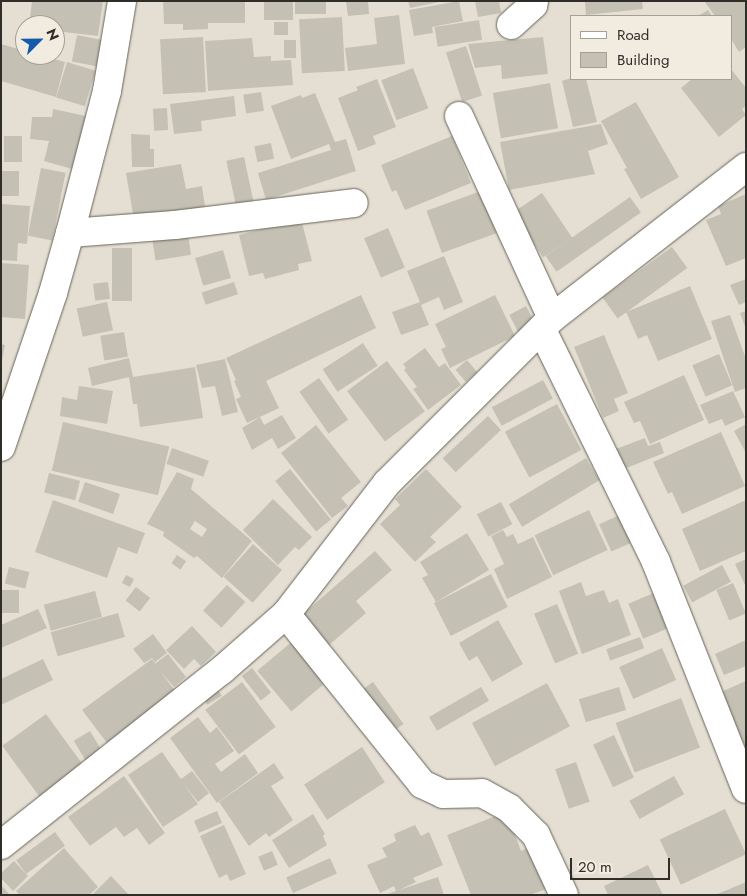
<!DOCTYPE html>
<style>
body{margin:0}
#map{position:relative;width:747px;height:896px;overflow:hidden;background:#e5dfd3;font-family:Jost,sans-serif}
div>[style]{position:absolute}
.building>*{inset:0;background:#c5c0b4;transform-origin:0 0}
.roads{filter:drop-shadow(0 0 1px #676258) drop-shadow(0 0 1px #676258)}
.street>*{height:28px;margin:-14px;padding:0 14px;transform-origin:14px;border-radius:14px;background:#fff}
.secondary>*{height:28px;margin:-14px;padding:0 14px;transform-origin:14px;border-radius:14px;background:#fff}
span{translate:-50% -50%;white-space:nowrap;text-align:center;line-height:1.15;-webkit-text-stroke:4.5px #f2ece0;paint-order:stroke}
.frame{position:absolute;inset:0;border:2px solid #2f2d28;pointer-events:none}
.legend{position:absolute;left:570px;top:15px;width:162px;height:65px;box-sizing:border-box;background:#f2ece0;border:1px solid #a4a096;margin:0;padding:6px 9px;list-style:none;font-size:15px;color:#2f2d28}
.legend li{display:flex;align-items:center;gap:10px;height:25px}
.legend b{width:25px;border:1px solid #a4a096}
.north{position:absolute;left:15px;top:15px;width:50px;height:50px;box-sizing:border-box;background:#f2ece0;border:1px solid #a4a096;border-radius:50%;rotate:67deg;font-size:14px;font-weight:700;line-height:20px;text-align:center;color:#2f2d28}
.north::after{content:'';display:block;margin:auto;width:18px;height:22px;background:#155aaa;clip-path:polygon(50% 0,100% 100%,50% 72%,0 100%)}
.scale{position:absolute;left:570px;top:858px;width:100px;height:22px;box-sizing:border-box;border:2px solid #2f2d28;border-top:0;padding-left:6px;font-size:15px;line-height:18px;white-space:nowrap;color:#2f2d28;-webkit-text-stroke:4px #f2ece0;paint-order:stroke}
</style>
<div id="map">
<div class="building">
<div style="clip-path:polygon(32px 1px,103px 1px,98px 36px,55px 31px,55px 25px,29px 25px)"></div>
<div style="clip-path:polygon(163px 1px,245px 1px,245px 23px,208px 23px,208px 29px,183px 30px,183px 24px,164px 24px)"></div>
<div style="left:264px;top:1px;width:29px;height:19px"></div>
<div style="left:295px;top:1px;width:31px;height:13px"></div>
<div style="clip-path:polygon(346px 1px,368px 1px,369px 14px,348px 16px)"></div>
<div style="clip-path:polygon(408px 1px,439px 1px,439px 2px,410px 8px)"></div>
<div style="clip-path:polygon(459px 1px,463px 21px,432px 27px,433px 33px,414px 36px,409px 10px)"></div>
<div style="clip-path:polygon(475px 1px,499px 1px,501px 13px,478px 17px)"></div>
<div style="clip-path:polygon(585px 1px,642px 1px,643px 9px,586px 15px)"></div>
<div style="clip-path:polygon(707px 1px,746px 1px,746px 47px,739px 52px,731px 39px,731px 16px,715px 16px,705px 2px)"></div>
<div style="clip-path:polygon(708px 10px,712px 16px,698px 16px)"></div>
<div style="clip-path:polygon(399px 15px,405px 64px,348px 71px,345px 48px,377px 44px,374px 18px)"></div>
<div style="left:342px;top:17px;width:54px;height:43px;rotate:87deg"></div>
<div style="left:479px;top:20px;width:20px;height:45px;rotate:81deg"></div>
<div style="left:274px;top:22px;width:14px;height:13px"></div>
<div style="left:77px;top:35px;width:31px;height:27px;rotate:11deg"></div>
<div style="left:203px;top:37px;width:55px;height:43px;rotate:87deg"></div>
<div style="clip-path:polygon(543px 37px,548px 74px,502px 79px,501px 65px,475px 68px,468px 44px)"></div>
<div style="clip-path:polygon(252px 38px,254px 57px,271px 56px,271px 61px,291px 60px,293px 85px,208px 91px,205px 41px)"></div>
<div style="left:296px;top:40px;width:18px;height:12px;rotate:90deg"></div>
<div style="clip-path:polygon(1px 44px,25px 51px,25px 55px,40px 55px,65px 62px,56px 97px,1px 81px)"></div>
<div style="left:466px;top:46px;width:52px;height:21px;rotate:72deg"></div>
<div style="left:67px;top:62px;width:30px;height:37px;rotate:17deg"></div>
<div style="left:413px;top:68px;width:43px;height:34px;rotate:69deg"></div>
<div style="clip-path:polygon(731px 69px,746px 88px,746px 106px,742px 109px,746px 115px,719px 137px,681px 88px,692px 79px,731px 79px)"></div>
<div style="clip-path:polygon(571px 78px,586px 79px,597px 122px,573px 127px,562px 81px)"></div>
<div style="clip-path:polygon(377px 79px,396px 127px,373px 136px,376px 144px,358px 151px,338px 98px,358px 90px,356px 87px)"></div>
<div style="left:550px;top:83px;width:46px;height:58px;rotate:80deg"></div>
<div style="left:261px;top:92px;width:19px;height:18px;rotate:81deg"></div>
<div style="clip-path:polygon(315px 93px,335px 142px,346px 139px,356px 171px,266px 200px,258px 173px,331px 150px,329px 144px,291px 159px,271px 106px,301px 95px,302px 98px)"></div>
<div style="clip-path:polygon(234px 96px,236px 116px,201px 121px,202px 131px,174px 134px,170px 104px)"></div>
<div style="clip-path:polygon(636px 102px,679px 177px,641px 199px,624px 169px,627px 168px,601px 121px)"></div>
<div style="left:167px;top:108px;width:22px;height:14px;rotate:87deg"></div>
<div style="clip-path:polygon(53px 109px,86px 116px,72px 169px,44px 161px,49px 141px,30px 139px,32px 117px,52px 117px)"></div>
<div style="clip-path:polygon(601px 124px,608px 144px,588px 151px,595px 174px,509px 190px,500px 142px)"></div>
<div style="clip-path:polygon(131px 134px,150px 135px,150px 149px,154px 149px,154px 167px,132px 167px)"></div>
<div style="left:4px;top:136px;width:18px;height:26px"></div>
<div style="clip-path:polygon(452px 136px,471px 183px,405px 210px,396px 190px,392px 192px,381px 165px)"></div>
<div style="left:271px;top:143px;width:16px;height:17px;rotate:79deg"></div>
<div style="left:244px;top:157px;width:45px;height:18px;rotate:78deg"></div>
<div style="clip-path:polygon(181px 164px,186px 189px,202px 186px,205px 207px,134px 220px,126px 173px)"></div>
<div style="left:41px;top:168px;width:25px;height:69px;rotate:11deg"></div>
<div style="left:1px;top:171px;width:18px;height:25px"></div>
<div style="left:481px;top:191px;width:45px;height:58px;rotate:70deg"></div>
<div style="left:542px;top:193px;width:54px;height:35px;rotate:56deg"></div>
<div style="clip-path:polygon(746px 194px,746px 258px,726px 266px,706px 220px,721px 214px,718px 206px)"></div>
<div style="left:630px;top:197px;width:19px;height:103px;rotate:55deg"></div>
<div style="clip-path:polygon(1px 204px,30px 206px,27px 244px,18px 243px,17px 261px,1px 260px)"></div>
<div style="clip-path:polygon(301px 219px,312px 261px,298px 264px,299px 270px,265px 279px,263px 273px,249px 276px,239px 235px)"></div>
<div style="left:388px;top:228px;width:43px;height:26px;rotate:67deg"></div>
<div style="left:188px;top:235px;width:20px;height:36px;rotate:81deg"></div>
<div style="left:672px;top:247px;width:26px;height:86px;rotate:54deg"></div>
<div style="left:112px;top:248px;width:20px;height:53px"></div>
<div style="left:223px;top:250px;width:29px;height:29px;rotate:74deg"></div>
<div style="clip-path:polygon(444px 256px,463px 302px,444px 310px,439px 297px,421px 305px,429px 325px,401px 335px,392px 312px,420px 302px,407px 271px)"></div>
<div style="clip-path:polygon(1px 263px,29px 265px,25px 319px,1px 317px)"></div>
<div style="clip-path:polygon(746px 279px,746px 302px,739px 305px,730px 285px)"></div>
<div style="left:108px;top:282px;width:17px;height:15px;rotate:83deg"></div>
<div style="left:234px;top:282px;width:13px;height:34px;rotate:72deg"></div>
<div style="clip-path:polygon(690px 286px,712px 339px,658px 361px,647px 335px,638px 339px,626px 312px)"></div>
<div style="clip-path:polygon(361px 295px,376px 328px,266px 381px,279px 408px,247px 423px,236px 399px,241px 397px,234px 381px,236px 380px,226px 358px)"></div>
<div style="clip-path:polygon(495px 295px,515px 336px,450px 368px,441px 349px,446px 347px,435px 324px)"></div>
<div style="left:107px;top:302px;width:29px;height:31px;rotate:78deg"></div>
<div style="left:526px;top:306px;width:19px;height:19px;rotate:62deg"></div>
<div style="clip-path:polygon(746px 311px,746px 329px,740px 313px)"></div>
<div style="clip-path:polygon(730px 315px,746px 359px,746px 388px,735px 392px,711px 321px)"></div>
<div style="left:124px;top:332px;width:25px;height:24px;rotate:81deg"></div>
<div style="clip-path:polygon(604px 335px,628px 393px,614px 399px,619px 411px,603px 418px,574px 347px)"></div>
<div style="left:363px;top:343px;width:27px;height:48px;rotate:57deg"></div>
<div style="clip-path:polygon(1px 344px,5px 345px,2px 361px,1px 361px)"></div>
<div style="clip-path:polygon(425px 348px,439px 367px,445px 363px,461px 385px,428px 410px,413px 389px,417px 387px,404px 370px,406px 368px,403px 364px)"></div>
<div style="left:719px;top:354px;width:34px;height:29px;rotate:67deg"></div>
<div style="clip-path:polygon(129px 358px,133px 377px,195px 367px,203px 418px,140px 427px,137px 404px,133px 404px,129px 377px,92px 386px,88px 368px)"></div>
<div style="clip-path:polygon(225px 359px,238px 412px,222px 416px,215px 386px,202px 388px,196px 365px)"></div>
<div style="left:467px;top:360px;width:16px;height:15px;rotate:50deg"></div>
<div style="left:387px;top:361px;width:63px;height:50px;rotate:53deg"></div>
<div style="clip-path:polygon(684px 375px,704px 420px,650px 444px,640px 421px,634px 423px,624px 402px)"></div>
<div style="left:319px;top:378px;width:51px;height:24px;rotate:55deg"></div>
<div style="left:543px;top:380px;width:21px;height:58px;rotate:62deg"></div>
<div style="clip-path:polygon(79px 386px,113px 391px,107px 424px,60px 416px,62px 397px,77px 400px)"></div>
<div style="clip-path:polygon(733px 391px,745px 417px,725px 426px,722px 419px,709px 424px,700px 405px)"></div>
<div style="left:557px;top:404px;width:52px;height:59px;rotate:62deg"></div>
<div style="clip-path:polygon(282px 415px,296px 438px,278px 449px,272px 438px,252px 450px,242px 428px,260px 417px,264px 425px)"></div>
<div style="left:488px;top:416px;width:19px;height:62px;rotate:47deg"></div>
<div style="left:63px;top:422px;width:109px;height:50px;rotate:13deg"></div>
<div style="clip-path:polygon(746px 424px,746px 453px,734px 431px)"></div>
<div style="clip-path:polygon(316px 425px,361px 482px,341px 498px,348px 506px,332px 518px,281px 453px)"></div>
<div style="clip-path:polygon(721px 432px,745px 486px,682px 514px,672px 492px,668px 494px,653px 462px)"></div>
<div style="clip-path:polygon(645px 438px,648px 446px,660px 442px,664px 453px,624px 469px,616px 449px)"></div>
<div style="left:172px;top:448px;width:39px;height:17px;rotate:19deg"></div>
<div style="left:586px;top:458px;width:26px;height:90px;rotate:59deg"></div>
<div style="left:290px;top:469px;width:65px;height:19px;rotate:51deg"></div>
<div style="clip-path:polygon(426px 469px,462px 507px,430px 537px,436px 542px,415px 562px,380px 524px,400px 505px,395px 499px)"></div>
<div style="clip-path:polygon(evenodd,177px 472px,194px 479px,191px 489px,252px 541px,222px 578px,197px 556px,194px 558px,163px 536px,164px 532px,147px 524px,177px 472px,195px 521px,207px 529px,202px 537px,190px 529px,195px 521px)"></div>
<div style="left:49px;top:473px;width:32px;height:20px;rotate:14deg"></div>
<div style="left:85px;top:482px;width:37px;height:21px;rotate:19deg"></div>
<div style="clip-path:polygon(273px 499px,312px 537px,299px 550px,295px 547px,278px 565px,243px 530px)"></div>
<div style="clip-path:polygon(53px 500px,145px 533px,137px 554px,118px 547px,107px 578px,35px 552px)"></div>
<div style="clip-path:polygon(746px 500px,746px 551px,700px 571px,682px 529px)"></div>
<div style="left:501px;top:502px;width:25px;height:27px;rotate:63deg"></div>
<div style="left:589px;top:510px;width:44px;height:60px;rotate:65deg"></div>
<div style="left:622px;top:514px;width:30px;height:25px;rotate:66deg"></div>
<div style="clip-path:polygon(503px 530px,507px 537px,513px 534px,518px 544px,533px 537px,552px 577px,507px 599px,494px 569px,504px 564px,491px 536px)"></div>
<div style="clip-path:polygon(467px 533px,489px 570px,436px 602px,422px 578px,428px 575px,420px 562px)"></div>
<div style="left:253px;top:544px;width:39px;height:44px;rotate:42deg"></div>
<div style="clip-path:polygon(375px 551px,392px 570px,356px 601px,366px 613px,328px 646px,301px 616px)"></div>
<div style="left:177px;top:555px;width:11px;height:10px;rotate:34deg"></div>
<div style="clip-path:polygon(746px 559px,746px 587px,735px 564px)"></div>
<div style="left:722px;top:565px;width:19px;height:44px;rotate:62deg"></div>
<div style="left:9px;top:567px;width:21px;height:17px;rotate:14deg"></div>
<div style="left:491px;top:574px;width:37px;height:64px;rotate:63deg"></div>
<div style="left:126px;top:575px;width:9px;height:9px;rotate:27deg"></div>
<div style="clip-path:polygon(581px 582px,586px 596px,604px 590px,609px 603px,618px 599px,631px 635px,582px 654px,559px 591px)"></div>
<div style="left:733px;top:583px;width:33px;height:18px;rotate:67deg"></div>
<div style="left:227px;top:585px;width:25px;height:35px;rotate:43deg"></div>
<div style="left:136px;top:587px;width:18px;height:17px;rotate:38deg"></div>
<div style="left:1px;top:590px;width:18px;height:23px"></div>
<div style="left:95px;top:591px;width:27px;height:53px;rotate:75deg"></div>
<div style="left:656px;top:592px;width:38px;height:30px;rotate:67deg"></div>
<div style="left:557px;top:604px;width:54px;height:25px;rotate:67deg"></div>
<div style="clip-path:polygon(38px 609px,47px 628px,1px 648px,1px 625px)"></div>
<div style="left:118px;top:613px;width:25px;height:70px;rotate:74deg"></div>
<div style="clip-path:polygon(498px 620px,523px 664px,492px 682px,477px 656px,469px 661px,459px 643px)"></div>
<div style="clip-path:polygon(192px 626px,216px 652px,201px 666px,194px 659px,184px 669px,166px 650px)"></div>
<div style="clip-path:polygon(153px 634px,167px 653px,155px 662px,152px 658px,144px 663px,133px 649px)"></div>
<div style="left:640px;top:637px;width:12px;height:36px;rotate:70deg"></div>
<div style="left:294px;top:640px;width:53px;height:48px;rotate:50deg"></div>
<div style="clip-path:polygon(746px 640px,746px 666px,724px 675px,715px 654px)"></div>
<div style="left:662px;top:648px;width:35px;height:47px;rotate:66deg"></div>
<div style="clip-path:polygon(168px 654px,186px 677px,174px 687px,161px 672px,176px 692px,107px 743px,82px 710px,152px 659px,157px 665px,156px 663px)"></div>
<div style="clip-path:polygon(43px 659px,53px 680px,1px 705px,1px 679px)"></div>
<div style="left:252px;top:668px;width:31px;height:13px;rotate:52deg"></div>
<div style="clip-path:polygon(746px 681px,746px 749px,721px 692px)"></div>
<div style="left:242px;top:682px;width:56px;height:46px;rotate:53deg"></div>
<div style="left:373px;top:682px;width:52px;height:19px;rotate:54deg"></div>
<div style="left:547px;top:683px;width:49px;height:85px;rotate:62deg"></div>
<div style="left:481px;top:687px;width:16px;height:60px;rotate:60deg"></div>
<div style="left:619px;top:687px;width:24px;height:42px;rotate:73deg"></div>
<div style="left:217px;top:688px;width:9px;height:17px;rotate:58deg"></div>
<div style="left:681px;top:698px;width:53px;height:70px;rotate:69deg"></div>
<div style="left:46px;top:714px;width:65px;height:54px;rotate:54deg"></div>
<div style="clip-path:polygon(198px 717px,210px 733px,217px 727px,234px 751px,215px 764px,221px 772px,245px 754px,258px 773px,217px 803px,170px 738px)"></div>
<div style="left:90px;top:731px;width:23px;height:19px;rotate:59deg"></div>
<div style="left:614px;top:735px;width:47px;height:23px;rotate:65deg"></div>
<div style="left:362px;top:747px;width:42px;height:69px;rotate:57deg"></div>
<div style="clip-path:polygon(162px 752px,181px 779px,192px 771px,209px 793px,198px 802px,183px 783px,198px 804px,163px 827px,128px 775px)"></div>
<div style="left:576px;top:762px;width:42px;height:22px;rotate:71deg"></div>
<div style="clip-path:polygon(274px 763px,284px 778px,271px 786px,293px 820px,269px 837px,266px 833px,249px 846px,219px 802px)"></div>
<div style="clip-path:polygon(124px 776px,165px 833px,149px 845px,137px 828px,124px 837px,116px 827px,90px 846px,68px 817px)"></div>
<div style="left:674px;top:776px;width:21px;height:51px;rotate:61deg"></div>
<div style="left:725px;top:809px;width:50px;height:72px;rotate:65deg"></div>
<div style="left:217px;top:811px;width:13px;height:25px;rotate:67deg"></div>
<div style="clip-path:polygon(506px 812px,521px 851px,530px 847px,546px 889px,530px 895px,471px 895px,447px 835px)"></div>
<div style="clip-path:polygon(313px 814px,325px 834px,323px 836px,327px 845px,289px 868px,272px 840px)"></div>
<div style="clip-path:polygon(224px 825px,246px 874px,230px 881px,227px 874px,219px 878px,200px 836px)"></div>
<div style="clip-path:polygon(415px 825px,421px 836px,429px 832px,443px 865px,413px 878px,416px 882px,399px 890px,438px 877px,444px 895px,385px 895px,396px 891px,394px 886px,380px 893px,367px 865px,387px 857px,382px 848px,396px 841px,394px 834px)"></div>
<div style="left:55px;top:832px;width:17px;height:48px;rotate:54deg"></div>
<div style="clip-path:polygon(64px 848px,98px 887px,89px 895px,20px 895px,16px 891px)"></div>
<div style="left:272px;top:851px;width:15px;height:15px;rotate:67deg"></div>
<div style="left:330px;top:858px;width:17px;height:48px;rotate:66deg"></div>
<div style="clip-path:polygon(14px 861px,28px 876px,13px 891px,1px 878px,1px 873px)"></div>
<div style="clip-path:polygon(648px 865px,663px 895px,608px 895px,604px 886px)"></div>
<div style="clip-path:polygon(111px 876px,129px 895px,92px 895px)"></div>
<div style="clip-path:polygon(746px 882px,746px 895px,715px 895px)"></div>
<div style="clip-path:polygon(1px 885px,10px 895px,1px 895px)"></div>
</div>
<div class="roads">
<div class="street">
<div style="left:511px;top:25px;width:30px;rotate:-42deg"></div>
<div style="left:533px;top:5px;width:4px;rotate:-76deg"></div>
<div style="left:459px;top:116px;width:222px;rotate:65.3deg"></div>
<div style="left:70px;top:233px;width:105px;rotate:-4.4deg"></div>
<div style="left:175px;top:225px;width:180px;rotate:-7deg"></div>
<div style="left:542px;top:330px;width:258px;rotate:63.8deg"></div>
<div style="left:656px;top:562px;width:244px;rotate:68.4deg"></div>
<div style="left:286px;top:614px;width:218px;rotate:51.3deg"></div>
<div style="left:422px;top:784px;width:23px;rotate:25deg"></div>
<div style="left:443px;top:794px;width:39px;rotate:-1deg"></div>
<div style="left:482px;top:793px;width:31px;rotate:29deg"></div>
<div style="left:509px;top:808px;width:38px;rotate:45deg"></div>
<div style="left:536px;top:835px;width:66px;rotate:65deg"></div>
<div style="left:1px;top:845px;width:282px;rotate:-38.4deg"></div>
<div style="left:222px;top:670px;width:85px;rotate:-41.2deg"></div>
<div style="left:286px;top:614px;width:165px;rotate:-52.4deg"></div>
<div style="left:387px;top:483px;width:233px;rotate:-45deg"></div>
<div style="left:552px;top:318px;width:246px;rotate:-37.9deg"></div>
</div>
<div class="secondary">
<div style="left:1px;top:447px;width:163px;rotate:-71.3deg"></div>
<div style="left:53px;top:293px;width:62px;rotate:-74.2deg"></div>
<div style="left:70px;top:233px;width:147px;rotate:-75.4deg"></div>
<div style="left:107px;top:91px;width:91px;rotate:-80.5deg"></div>
</div>
</div>
<div class="frame"></div>
<ul class="legend">
<li><b style="height:6px;background:#fff"></b>Road</li>
<li><b style="height:14px;background:#c5c0b4"></b>Building</li>
</ul>
<div class="north">N</div>
<div class="scale">20 m</div>
</div>
